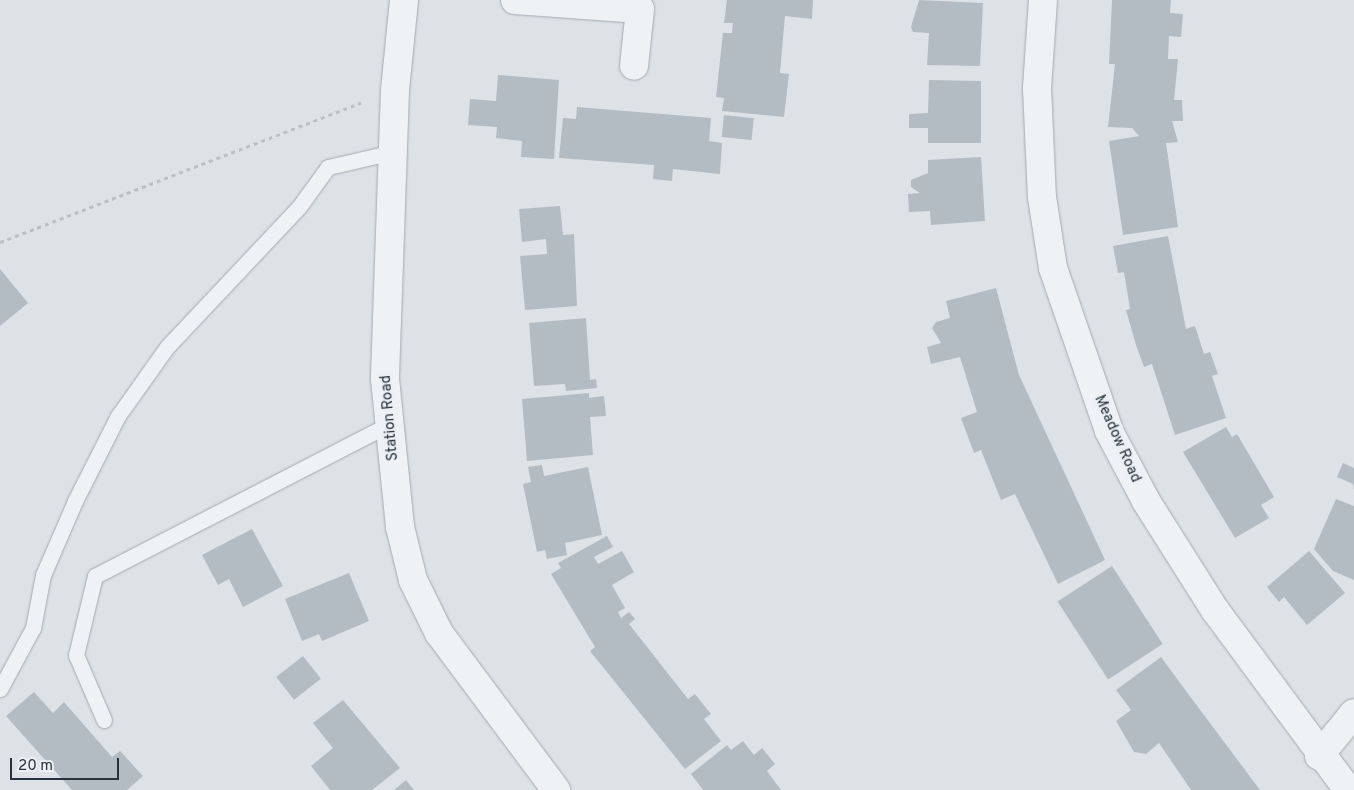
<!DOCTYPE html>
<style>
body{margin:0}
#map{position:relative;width:1354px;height:790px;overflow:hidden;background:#dde2e6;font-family:Overpass,sans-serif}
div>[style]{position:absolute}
.building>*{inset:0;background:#b4bcc3;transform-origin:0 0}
.path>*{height:3px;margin-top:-1.5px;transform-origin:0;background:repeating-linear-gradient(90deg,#bbc0c5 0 4px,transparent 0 8px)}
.roads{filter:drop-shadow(0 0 1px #a3aab0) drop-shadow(0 0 1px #a3aab0)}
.service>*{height:15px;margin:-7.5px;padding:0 7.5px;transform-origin:7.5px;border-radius:7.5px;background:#eff2f5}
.minor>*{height:28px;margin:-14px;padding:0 14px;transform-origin:14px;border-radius:14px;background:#eff2f5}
.tertiary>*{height:28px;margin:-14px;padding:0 14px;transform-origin:14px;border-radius:14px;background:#eff2f5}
span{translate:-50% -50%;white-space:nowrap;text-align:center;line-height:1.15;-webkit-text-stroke:4.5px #ecf0f4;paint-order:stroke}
.street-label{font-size:15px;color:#27323c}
.scale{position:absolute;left:10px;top:758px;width:109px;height:22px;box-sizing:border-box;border:2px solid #27323c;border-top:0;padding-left:6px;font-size:15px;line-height:18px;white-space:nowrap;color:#27323c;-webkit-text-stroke:4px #ecf0f4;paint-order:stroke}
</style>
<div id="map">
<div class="building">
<div style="clip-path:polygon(727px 0,813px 0,812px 19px,785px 16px,780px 73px,789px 74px,784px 117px,722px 111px,724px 98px,716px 97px,723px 33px,732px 33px,733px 23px,724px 23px)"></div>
<div style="clip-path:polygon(919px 0,983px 3px,980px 66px,927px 65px,929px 33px,913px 32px,911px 27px)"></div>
<div style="clip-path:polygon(1112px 0,1171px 0,1170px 13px,1183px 14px,1181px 37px,1169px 36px,1168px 59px,1178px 59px,1174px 100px,1182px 100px,1183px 121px,1172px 121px,1178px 142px,1166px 143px,1178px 227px,1123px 235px,1109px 141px,1139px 136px,1132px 128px,1108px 127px,1115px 64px,1109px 64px)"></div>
<div style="clip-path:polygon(498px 75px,559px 80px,554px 159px,521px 157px,522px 141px,496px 138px,497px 127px,468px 125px,470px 99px,496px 101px)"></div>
<div style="clip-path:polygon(929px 80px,981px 81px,981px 143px,928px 143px,928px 128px,909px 128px,909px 114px,928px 113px)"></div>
<div style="clip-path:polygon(577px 107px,711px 118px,709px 141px,722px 143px,720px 174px,673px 169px,672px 181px,653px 179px,654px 165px,559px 158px,563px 118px,576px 119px)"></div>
<div style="left:724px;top:115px;width:30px;height:22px;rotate:6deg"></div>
<div style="clip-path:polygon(981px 157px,985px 221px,931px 225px,930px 211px,909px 212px,908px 194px,920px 193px,911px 187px,911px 180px,928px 173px,928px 160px)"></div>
<div style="clip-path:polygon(560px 206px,563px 235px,574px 234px,577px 306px,525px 310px,520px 256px,547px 254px,546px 239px,522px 242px,519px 209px)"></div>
<div style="clip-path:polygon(1168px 236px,1186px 329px,1195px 326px,1204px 354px,1210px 352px,1218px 374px,1212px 376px,1226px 418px,1175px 435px,1152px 364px,1144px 367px,1136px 345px,1126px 310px,1130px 309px,1124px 272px,1118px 273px,1113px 246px)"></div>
<div style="clip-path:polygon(0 269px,28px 303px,0 326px)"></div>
<div style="clip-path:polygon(996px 288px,1019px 375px,1105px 560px,1058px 584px,1015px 494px,1001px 500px,981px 450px,974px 453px,961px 418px,977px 412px,960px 357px,931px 364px,927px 347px,941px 343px,932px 328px,936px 322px,950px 318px,946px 301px)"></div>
<div style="clip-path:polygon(586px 318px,590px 380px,596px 379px,597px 388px,566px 391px,565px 384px,534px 386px,529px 323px)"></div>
<div style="clip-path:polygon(589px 393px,589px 398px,604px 396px,606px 416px,590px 417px,593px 455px,527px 461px,522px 399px)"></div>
<div style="clip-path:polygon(1226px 427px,1232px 437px,1237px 434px,1274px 497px,1261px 505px,1269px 518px,1235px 538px,1183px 452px)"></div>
<div style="clip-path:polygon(1343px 463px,1354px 468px,1354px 490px,1353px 484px,1337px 477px)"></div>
<div style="clip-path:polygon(542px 465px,544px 476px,588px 467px,602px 535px,565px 543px,567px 555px,547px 559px,545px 550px,537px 552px,523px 484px,531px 482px,528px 467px)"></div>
<div style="clip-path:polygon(1336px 499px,1354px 506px,1354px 580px,1333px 571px,1314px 549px)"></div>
<div style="clip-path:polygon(252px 529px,283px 586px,243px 607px,229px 579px,218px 585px,202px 555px)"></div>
<div style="clip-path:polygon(607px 536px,613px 547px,594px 557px,598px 564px,622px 551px,634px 572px,612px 585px,625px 608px,618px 612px,621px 618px,629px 612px,635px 619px,629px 624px,688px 699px,695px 694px,711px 714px,704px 719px,721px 741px,685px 769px,590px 651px,595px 647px,551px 574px,561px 568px,558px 563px)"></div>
<div style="clip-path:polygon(1309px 551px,1345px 593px,1307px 625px,1284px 597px,1279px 602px,1267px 587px)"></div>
<div style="left:1112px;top:566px;width:93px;height:65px;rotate:57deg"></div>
<div style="clip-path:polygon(349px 573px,369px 621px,322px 641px,319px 634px,302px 641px,285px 599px)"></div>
<div style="left:303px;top:656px;width:29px;height:34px;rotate:52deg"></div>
<div style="clip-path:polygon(1161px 657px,1189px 695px,1260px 790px,1191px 790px,1159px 743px,1146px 754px,1134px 752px,1116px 721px,1131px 710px,1116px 690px)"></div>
<div style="clip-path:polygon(34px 692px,53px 713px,64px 702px,112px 757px,120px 751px,143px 776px,127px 790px,72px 790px,6px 716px)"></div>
<div style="clip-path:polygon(343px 700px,400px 768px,372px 790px,330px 790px,311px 766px,333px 748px,313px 723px)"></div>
<div style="clip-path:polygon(743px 741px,754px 755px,762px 748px,775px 764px,767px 771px,781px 790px,703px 790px,691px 774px,727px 745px,731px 750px)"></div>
<div style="clip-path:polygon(406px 780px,414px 790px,394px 790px)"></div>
</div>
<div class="path">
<div style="left:0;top:242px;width:387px;rotate:-21.1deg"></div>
</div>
<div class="roads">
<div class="service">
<div style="left:0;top:689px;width:69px;rotate:-61.6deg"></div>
<div style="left:33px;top:628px;width:54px;rotate:-79.3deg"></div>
<div style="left:43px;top:575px;width:81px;rotate:-66.6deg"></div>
<div style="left:75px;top:501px;width:95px;rotate:-63.2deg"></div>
<div style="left:118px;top:416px;width:85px;rotate:-54.6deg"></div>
<div style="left:167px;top:347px;width:192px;rotate:-46.7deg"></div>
<div style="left:299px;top:207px;width:49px;rotate:-54.1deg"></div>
<div style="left:328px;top:167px;width:67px;rotate:-13deg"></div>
<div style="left:104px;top:720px;width:71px;rotate:-113.3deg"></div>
<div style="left:76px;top:655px;width:81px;rotate:-76.5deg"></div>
<div style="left:95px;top:576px;width:332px;rotate:-27.3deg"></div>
</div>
<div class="minor">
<div style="left:515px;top:0;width:125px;rotate:4.1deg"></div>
<div style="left:640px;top:9px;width:57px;rotate:96deg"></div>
<div style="left:1043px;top:0;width:88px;rotate:93.9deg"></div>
<div style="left:1037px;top:88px;width:109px;rotate:87.4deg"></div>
<div style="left:1042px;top:197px;width:72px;rotate:81.2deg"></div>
<div style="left:1053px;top:268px;width:172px;rotate:71deg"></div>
<div style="left:1109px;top:431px;width:79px;rotate:62.1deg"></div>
<div style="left:1146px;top:501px;width:129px;rotate:57.7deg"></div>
<div style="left:1215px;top:610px;width:224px;rotate:53.5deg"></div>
<div style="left:1319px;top:756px;width:55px;rotate:-50.9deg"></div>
</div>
<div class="tertiary">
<div style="left:404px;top:0;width:90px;rotate:95.7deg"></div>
<div style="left:395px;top:90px;width:289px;rotate:92deg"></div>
<div style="left:385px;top:379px;width:149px;rotate:84.2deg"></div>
<div style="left:400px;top:527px;width:55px;rotate:76.2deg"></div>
<div style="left:413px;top:580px;width:59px;rotate:63.9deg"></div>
<div style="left:439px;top:633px;width:196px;rotate:53.3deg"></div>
</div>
</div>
<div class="street-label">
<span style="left:390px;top:418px;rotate:-95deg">Station Road</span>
<span style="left:1117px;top:439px;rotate:66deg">Meadow Road</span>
</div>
<div class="scale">20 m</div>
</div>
